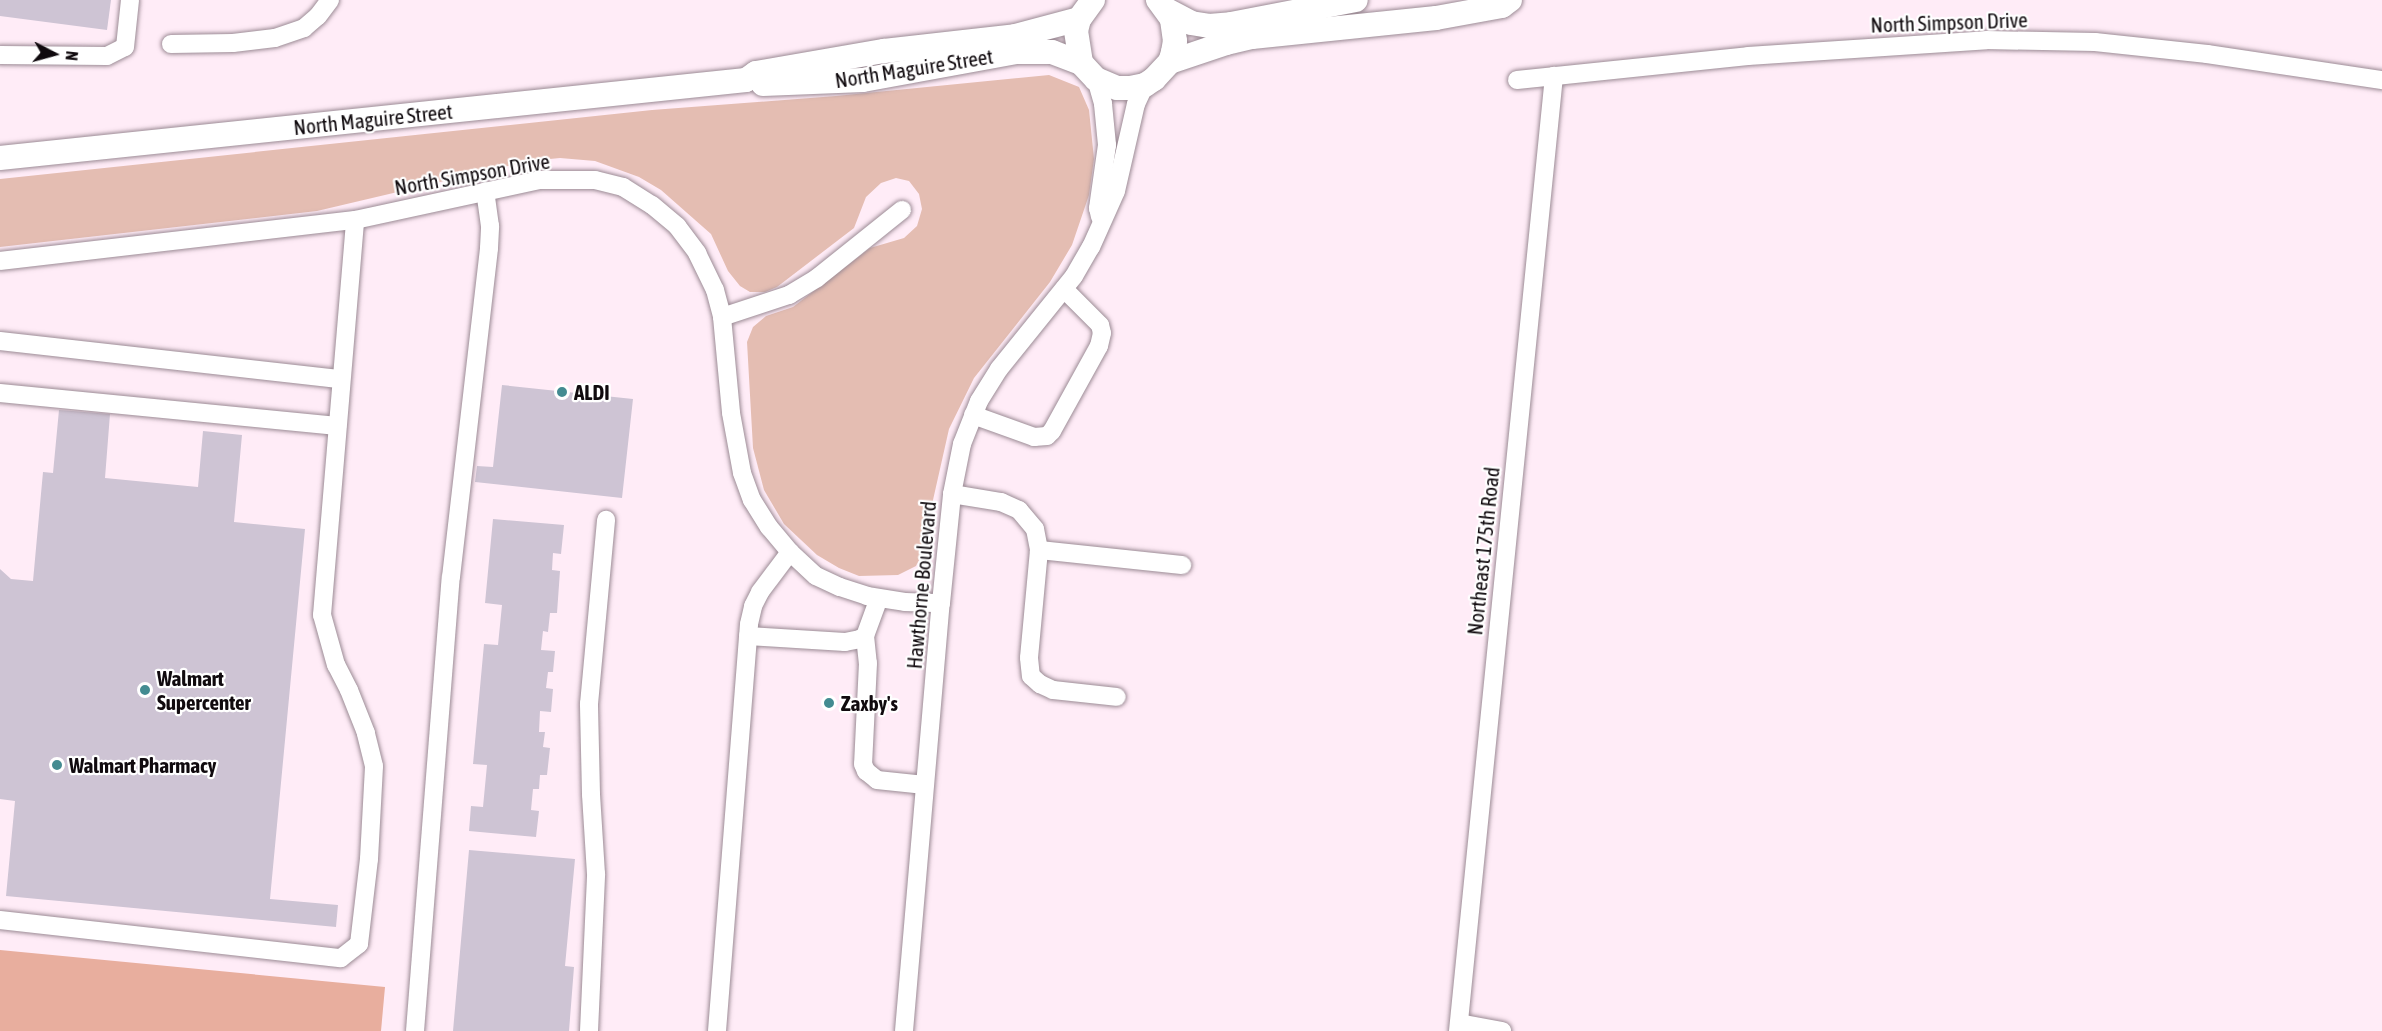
<!DOCTYPE html>
<style>
body{margin:0}
#map{position:relative;width:2382px;height:1031px;overflow:hidden;background:#ffecf7;font-family:"Asap Condensed",sans-serif}
div>[style]{position:absolute}
.green>*{inset:0;background:#e4bdb2}
.forest>*{inset:0;background:#e8ae9e}
.building>*{inset:0;background:#cec4d4}
.roads{filter:drop-shadow(0 0 2px #9c8b95) drop-shadow(0 0 2px #9c8b95)}
.minor>*{height:18px;margin:-9px;padding:0 9px;transform-origin:9px;border-radius:9px;background:#fff}
.major>*{height:24px;margin:-12px;padding:0 12px;transform-origin:12px;border-radius:12px;background:#fff}
.dots>*{width:16px;height:16px;translate:-50% -50%;box-sizing:border-box;border:3px solid #fff;border-radius:50%}
span{translate:-50% -50%;white-space:nowrap;text-align:center;line-height:1.15;-webkit-text-stroke:4.5px #fff;paint-order:stroke}
.street-label{font-size:21px;color:#100a0e}
.poi-label{font-size:21px;color:#100a0e;font-weight:700}
.left{translate:0 -50%;text-align:left}
.north{position:absolute;left:24px;top:24px;width:60px;height:60px;-webkit-text-stroke:4px #fff;paint-order:stroke;rotate:96deg;font-size:16px;font-weight:700;line-height:24px;text-align:center;color:#100a0e}
.north::after{content:'';display:block;margin:auto;width:21px;height:27px;background:#100a0e;clip-path:polygon(50% 0,100% 100%,50% 72%,0 100%)}
</style>
<div id="map">
<div class="green">
<div style="clip-path:polygon(1049px 75px,1079px 87px,1089px 110px,1094px 159px,1089px 195px,1072px 245px,1050px 282px,974px 378px,949px 429px,933px 500px,927px 545px,916px 566px,898px 575px,859px 576px,839px 568px,817px 555px,784px 524px,764px 490px,753px 448px,747px 342px,753px 327px,766px 316px,793px 307px,870px 248px,904px 238px,917px 226px,922px 209px,919px 194px,909px 181px,896px 178px,881px 183px,866px 197px,854px 228px,777px 287px,765px 292px,750px 292px,740px 286px,728px 271px,711px 234px,661px 190px,639px 177px,595px 161px,560px 158px,529px 161px,317px 211px,0 247px,0 179px,652px 110px,836px 96px)"></div>
</div>
<div class="forest">
<div style="clip-path:polygon(0 950px,385px 987px,381px 1031px,0 1031px)"></div>
</div>
<div class="building">
<div style="clip-path:polygon(0 0,111px 0,107px 30px,0 16px)"></div>
<div style="clip-path:polygon(502px 385px,633px 399px,622px 498px,475px 482px,477px 466px,493px 467px)"></div>
<div style="clip-path:polygon(59px 410px,110px 414px,105px 478px,198px 487px,203px 431px,242px 435px,234px 522px,305px 529px,270px 899px,338px 905px,336px 927px,6px 896px,15px 801px,0 799px,0 569px,11px 579px,33px 581px,43px 472px,53px 473px)"></div>
<div style="clip-path:polygon(493px 519px,564px 525px,561px 554px,553px 553px,552px 570px,560px 571px,557px 613px,550px 613px,548px 632px,543px 631px,541px 650px,555px 651px,553px 672px,548px 672px,546px 688px,553px 689px,551px 712px,540px 711px,539px 732px,545px 732px,543px 747px,550px 748px,547px 775px,540px 775px,539px 789px,533px 789px,531px 810px,539px 811px,536px 837px,469px 831px,471px 806px,483px 807px,487px 765px,473px 764px,484px 644px,498px 645px,502px 605px,485px 603px)"></div>
<div style="clip-path:polygon(469px 850px,575px 859px,565px 966px,574px 967px,569px 1031px,453px 1031px)"></div>
</div>
<div class="roads">
<div class="minor">
<div style="left:171px;top:44px;width:62px;rotate:-0.9deg"></div>
<div style="left:233px;top:43px;width:42px;rotate:-6.8deg"></div>
<div style="left:275px;top:38px;width:31px;rotate:-19deg"></div>
<div style="left:304px;top:28px;width:18px;rotate:-41deg"></div>
<div style="left:318px;top:16px;width:20px;rotate:-53deg"></div>
<div style="left:0;top:55px;width:107px;rotate:0.5deg"></div>
<div style="left:107px;top:56px;width:20px;rotate:-27deg"></div>
<div style="left:125px;top:47px;width:47px;rotate:-83.9deg"></div>
<div style="left:1096px;top:79px;width:26px;rotate:74deg"></div>
<div style="left:1103px;top:104px;width:41px;rotate:84.4deg"></div>
<div style="left:1107px;top:145px;width:64px;rotate:98.1deg"></div>
<div style="left:1098px;top:208px;width:9px;rotate:77deg"></div>
<div style="left:1517px;top:80px;width:232px;rotate:-5.9deg"></div>
<div style="left:1748px;top:56px;width:239px;rotate:-3.8deg"></div>
<div style="left:1986px;top:40px;width:109px;rotate:1.1deg"></div>
<div style="left:2095px;top:42px;width:113px;rotate:6.1deg"></div>
<div style="left:2207px;top:54px;width:177px;rotate:8.5deg"></div>
<div style="left:0;top:261px;width:357px;rotate:-6.6deg"></div>
<div style="left:355px;top:220px;width:189px;rotate:-12.2deg"></div>
<div style="left:540px;top:180px;width:55px"></div>
<div style="left:595px;top:180px;width:29px;rotate:14deg"></div>
<div style="left:623px;top:187px;width:34px;rotate:32deg"></div>
<div style="left:652px;top:205px;width:33px;rotate:40deg"></div>
<div style="left:677px;top:226px;width:34px;rotate:53deg"></div>
<div style="left:697px;top:253px;width:41px;rotate:64.1deg"></div>
<div style="left:715px;top:290px;width:28px;rotate:75deg"></div>
<div style="left:722px;top:317px;width:96px;rotate:84.6deg"></div>
<div style="left:731px;top:413px;width:61px;rotate:79.6deg"></div>
<div style="left:742px;top:473px;width:29px;rotate:70deg"></div>
<div style="left:752px;top:500px;width:32px;rotate:58deg"></div>
<div style="left:769px;top:527px;width:33px;rotate:50deg"></div>
<div style="left:790px;top:552px;width:35px;rotate:43deg"></div>
<div style="left:816px;top:576px;width:26px;rotate:25deg"></div>
<div style="left:840px;top:587px;width:28px;rotate:18deg"></div>
<div style="left:867px;top:596px;width:38px;rotate:9deg"></div>
<div style="left:905px;top:602px;width:36px;rotate:2deg"></div>
<div style="left:722px;top:317px;width:71px;rotate:-18.2deg"></div>
<div style="left:789px;top:295px;width:33px;rotate:-31deg"></div>
<div style="left:817px;top:278px;width:109px;rotate:-38.7deg"></div>
<div style="left:0;top:341px;width:343px;rotate:6.4deg"></div>
<div style="left:0;top:393px;width:339px;rotate:5.6deg"></div>
<div style="left:973px;top:415px;width:65px;rotate:19.8deg"></div>
<div style="left:1034px;top:437px;width:13px;rotate:-4deg"></div>
<div style="left:1047px;top:436px;width:7px;rotate:-45deg"></div>
<div style="left:1052px;top:431px;width:97px;rotate:-61.1deg"></div>
<div style="left:1099px;top:346px;width:13px;rotate:-77deg"></div>
<div style="left:1102px;top:333px;width:8px;rotate:-104deg"></div>
<div style="left:1100px;top:325px;width:51px;rotate:-135deg"></div>
<div style="left:952px;top:494px;width:50px;rotate:9.3deg"></div>
<div style="left:1001px;top:502px;width:20px;rotate:24deg"></div>
<div style="left:1019px;top:510px;width:25px;rotate:50deg"></div>
<div style="left:1035px;top:529px;width:21px;rotate:79deg"></div>
<div style="left:1039px;top:550px;width:108px;rotate:95.3deg"></div>
<div style="left:1029px;top:658px;width:18px;rotate:84deg"></div>
<div style="left:1031px;top:676px;width:12px;rotate:42deg"></div>
<div style="left:1040px;top:684px;width:14px;rotate:25deg"></div>
<div style="left:1053px;top:690px;width:64px;rotate:6.2deg"></div>
<div style="left:1039px;top:550px;width:144px;rotate:6deg"></div>
<div style="left:748px;top:636px;width:97px;rotate:3.5deg"></div>
<div style="left:845px;top:642px;width:15px;rotate:-11deg"></div>
<div style="left:860px;top:639px;width:6px;rotate:-31deg"></div>
<div style="left:865px;top:636px;width:40px;rotate:-69.8deg"></div>
<div style="left:865px;top:636px;width:27px;rotate:84deg"></div>
<div style="left:868px;top:663px;width:101px;rotate:92.8deg"></div>
<div style="left:863px;top:764px;width:8px;rotate:67deg"></div>
<div style="left:866px;top:771px;width:14px;rotate:39deg"></div>
<div style="left:877px;top:780px;width:48px;rotate:5.9deg"></div>
<div style="left:0;top:920px;width:343px;rotate:6.4deg"></div>
<div style="left:341px;top:958px;width:23px;rotate:-38deg"></div>
<div style="left:359px;top:944px;width:86px;rotate:-83.3deg"></div>
<div style="left:369px;top:859px;width:93px;rotate:-86.9deg"></div>
<div style="left:374px;top:766px;width:34px;rotate:-104deg"></div>
<div style="left:366px;top:733px;width:46px;rotate:-111.6deg"></div>
<div style="left:349px;top:690px;width:28px;rotate:-117deg"></div>
<div style="left:336px;top:665px;width:52px;rotate:-105.6deg"></div>
<div style="left:322px;top:615px;width:396px;rotate:-85.2deg"></div>
<div style="left:1459px;top:1023px;width:44px;rotate:10.5deg"></div>
<div style="left:415px;top:1031px;width:455px;rotate:-85.5deg"></div>
<div style="left:451px;top:577px;width:331px;rotate:-83.4deg"></div>
<div style="left:489px;top:248px;width:22px;rotate:-87deg"></div>
<div style="left:490px;top:226px;width:35px;rotate:-98deg"></div>
<div style="left:589px;top:1031px;width:157px;rotate:-87.4deg"></div>
<div style="left:596px;top:874px;width:80px;rotate:-93.6deg"></div>
<div style="left:591px;top:794px;width:90px;rotate:-91.3deg"></div>
<div style="left:589px;top:704px;width:185px;rotate:-84.7deg"></div>
<div style="left:717px;top:1031px;width:408px;rotate:-85.5deg"></div>
<div style="left:749px;top:624px;width:18px;rotate:-77deg"></div>
<div style="left:753px;top:606px;width:16px;rotate:-63deg"></div>
<div style="left:760px;top:592px;width:50px;rotate:-53.1deg"></div>
<div style="left:904px;top:1031px;width:430px;rotate:-85.1deg"></div>
<div style="left:941px;top:603px;width:110px;rotate:-84.2deg"></div>
<div style="left:952px;top:494px;width:51px;rotate:-78.7deg"></div>
<div style="left:962px;top:444px;width:46px;rotate:-68.4deg"></div>
<div style="left:979px;top:401px;width:38px;rotate:-58deg"></div>
<div style="left:999px;top:369px;width:119px;rotate:-51.1deg"></div>
<div style="left:1074px;top:276px;width:34px;rotate:-60deg"></div>
<div style="left:1091px;top:247px;width:61px;rotate:-65.9deg"></div>
<div style="left:1116px;top:191px;width:89px;rotate:-77.1deg"></div>
<div style="left:1136px;top:104px;width:21px;rotate:-65deg"></div>
<div style="left:1458px;top:1031px;width:960px;rotate:-84.26deg"></div>
</div>
<div class="major">
<div style="left:1093px;top:0;width:24px;rotate:126deg"></div>
<div style="left:1079px;top:19px;width:12px;rotate:104deg"></div>
<div style="left:1076px;top:31px;width:32px;rotate:81deg"></div>
<div style="left:1081px;top:63px;width:22px;rotate:47deg"></div>
<div style="left:1096px;top:79px;width:23px;rotate:23deg"></div>
<div style="left:1117px;top:88px;width:13px"></div>
<div style="left:1130px;top:88px;width:15px;rotate:-11deg"></div>
<div style="left:1145px;top:85px;width:11px;rotate:-34deg"></div>
<div style="left:1154px;top:79px;width:23px;rotate:-47deg"></div>
<div style="left:1170px;top:62px;width:10px;rotate:-73deg"></div>
<div style="left:1173px;top:52px;width:11px;rotate:-80deg"></div>
<div style="left:1175px;top:41px;width:22px;rotate:-98deg"></div>
<div style="left:1172px;top:19px;width:24px;rotate:-126deg"></div>
<div style="left:1167px;top:10px;width:27px;rotate:28deg"></div>
<div style="left:1191px;top:23px;width:18px;rotate:9deg"></div>
<div style="left:1209px;top:26px;width:22px;rotate:-5deg"></div>
<div style="left:1231px;top:24px;width:127px;rotate:-10.9deg"></div>
<div style="left:1170px;top:62px;width:59px;rotate:-18.7deg"></div>
<div style="left:1226px;top:43px;width:27px;rotate:-13deg"></div>
<div style="left:1252px;top:37px;width:185px;rotate:-5.9deg"></div>
<div style="left:1436px;top:18px;width:67px;rotate:-10.3deg"></div>
<div style="left:1502px;top:6px;width:10px;rotate:-37deg"></div>
<div style="left:763px;top:84px;width:100px;rotate:-2.3deg"></div>
<div style="left:863px;top:80px;width:156px;rotate:-10.4deg"></div>
<div style="left:1016px;top:52px;width:36px"></div>
<div style="left:1052px;top:52px;width:31px;rotate:21deg"></div>
<div style="left:0;top:158px;width:750px;rotate:-5.97deg"></div>
<div style="left:746px;top:80px;width:12px;rotate:-35deg"></div>
<div style="left:756px;top:73px;width:130px;rotate:-9.8deg"></div>
<div style="left:884px;top:51px;width:132px;rotate:-6.5deg"></div>
<div style="left:1015px;top:36px;width:66px;rotate:-14.9deg"></div>
</div>
</div>
<div class="dots">
<div style="left:562px;top:392px;background:#438b91"></div>
<div style="left:145px;top:690px;background:#438b91"></div>
<div style="left:829px;top:703px;background:#438b91"></div>
<div style="left:57px;top:765px;background:#438b91"></div>
</div>
<div class="street-label">
<span style="left:1949px;top:22px;rotate:-2deg">North Simpson Drive</span>
<span style="left:914px;top:68px;rotate:-9deg">North Maguire Street</span>
<span style="left:373px;top:119px;rotate:-6deg">North Maguire Street</span>
<span style="left:472px;top:174px;rotate:-10deg">North Simpson Drive</span>
<span style="left:1483px;top:551px;rotate:-84deg">Northeast 175th Road</span>
<span style="left:921px;top:585px;rotate:-85deg">Hawthorne Boulevard</span>
</div>
<div class="poi-label">
<span class="left" style="left:574px;top:392px">ALDI</span>
<span class="left" style="left:157px;top:690px">Walmart<br>Supercenter</span>
<span class="left" style="left:841px;top:703px">Zaxby's</span>
<span class="left" style="left:69px;top:765px">Walmart Pharmacy</span>
</div>
<div class="north">N</div>
</div>
